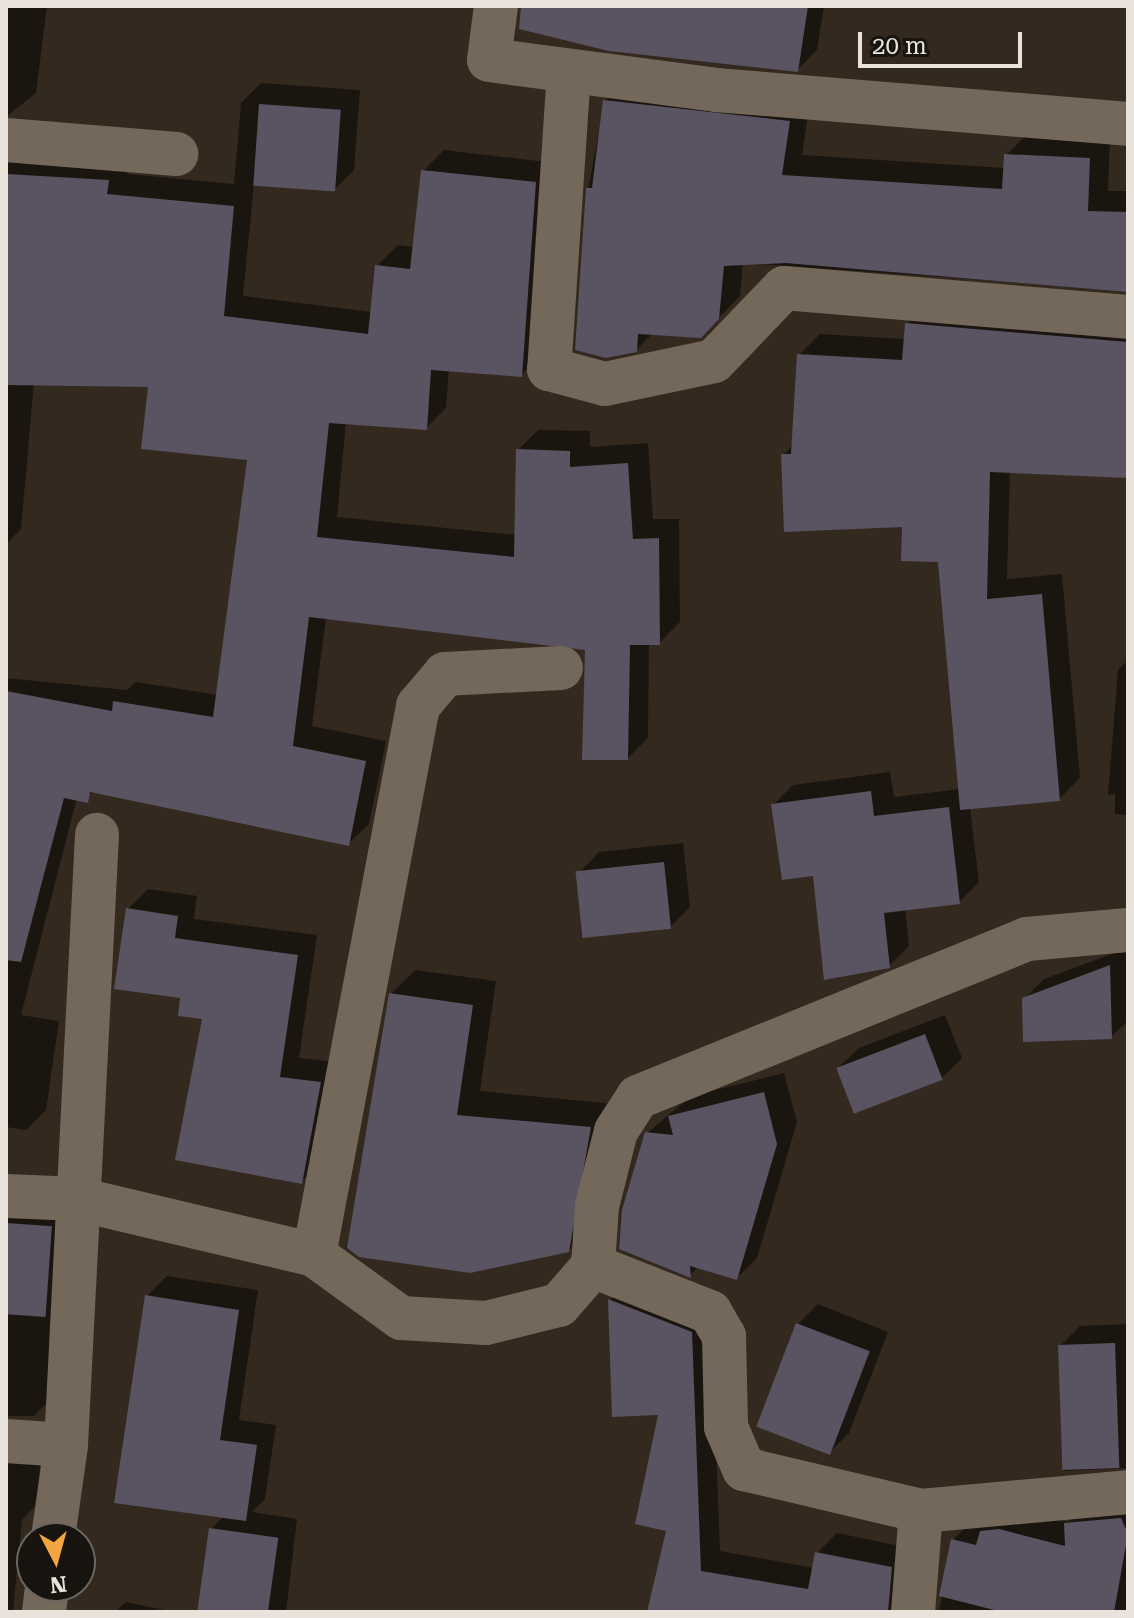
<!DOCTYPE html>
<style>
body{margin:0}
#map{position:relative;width:1134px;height:1618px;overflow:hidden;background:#33291e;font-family:"Roboto Serif",serif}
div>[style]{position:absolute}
.shadow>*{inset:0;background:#0007}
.building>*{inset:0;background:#5a5362;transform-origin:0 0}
.minor>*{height:44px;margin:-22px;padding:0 22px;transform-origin:22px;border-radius:22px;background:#74685b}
span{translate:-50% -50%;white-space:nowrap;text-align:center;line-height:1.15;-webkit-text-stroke:6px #17130e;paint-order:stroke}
.frame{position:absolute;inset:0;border:8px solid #eae3dc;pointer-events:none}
.north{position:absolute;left:16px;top:1522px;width:80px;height:80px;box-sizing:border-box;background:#17130e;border:2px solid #6b6660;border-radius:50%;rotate:174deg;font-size:22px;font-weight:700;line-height:32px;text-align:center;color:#eae3dc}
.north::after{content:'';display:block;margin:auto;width:28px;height:36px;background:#f2a541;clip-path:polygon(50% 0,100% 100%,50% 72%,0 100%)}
.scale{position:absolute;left:858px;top:32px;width:164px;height:36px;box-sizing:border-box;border:4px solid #eae3dc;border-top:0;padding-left:10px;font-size:24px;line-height:28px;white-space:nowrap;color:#eae3dc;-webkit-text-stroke:6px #17130e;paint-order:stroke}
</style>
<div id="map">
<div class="shadow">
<div style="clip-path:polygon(6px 6px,47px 6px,36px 93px,6px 117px)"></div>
<div style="clip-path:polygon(535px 6px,824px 6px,817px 50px,797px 70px)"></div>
<div style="clip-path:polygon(626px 80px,810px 101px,802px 155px,1005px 168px,1006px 155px,1027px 134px,1110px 138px,1108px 191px,1128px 191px,1128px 290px,743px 263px,740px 296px,701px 336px,653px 333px,636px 350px,588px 189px,605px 101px)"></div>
<div style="clip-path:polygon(261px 83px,360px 90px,354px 170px,334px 190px,254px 184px,243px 296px,372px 312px,377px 266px,398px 245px,415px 247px,423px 171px,444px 150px,556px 163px,542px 355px,521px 375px,449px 369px,446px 408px,426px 428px,346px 422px,337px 517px,516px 535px,518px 450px,538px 430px,590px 431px,590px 447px,648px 443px,653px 519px,679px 519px,680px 622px,659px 643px,649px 643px,648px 738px,628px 758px,587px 648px,326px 617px,312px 726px,386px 741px,369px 824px,348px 844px,97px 791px,77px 798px,21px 1015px,59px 1021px,46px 1110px,26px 1130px,6px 1127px,6px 678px,127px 690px,136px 682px,218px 695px,249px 458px,150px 385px,34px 383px,21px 529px,6px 544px,6px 132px,128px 157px,127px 174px,234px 184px,241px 103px)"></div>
<div style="clip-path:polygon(928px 303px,1128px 320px,1128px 476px,1010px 470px,1007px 579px,1062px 574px,1080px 778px,1059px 799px,970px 807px,979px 882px,959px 902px,905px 908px,909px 946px,889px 966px,814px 874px,773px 805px,793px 785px,890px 772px,894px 797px,960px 789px,940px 560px,904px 524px,783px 455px,793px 445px,799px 355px,820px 334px,905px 339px,907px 324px)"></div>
<div style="clip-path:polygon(1128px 660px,1128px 815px,1115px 814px,1115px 794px,1108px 795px,1118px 670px)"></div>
<div style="clip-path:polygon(683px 843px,690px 907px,670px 927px,579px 873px,599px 852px)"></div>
<div style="clip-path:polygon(148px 889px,197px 896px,194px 919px,317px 935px,299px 1058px,340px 1062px,321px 1161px,301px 1182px,204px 1018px,128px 909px)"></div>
<div style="clip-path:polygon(1128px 948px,1128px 1021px,1111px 1037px,1024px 999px,1044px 979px)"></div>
<div style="clip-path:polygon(415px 970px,496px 981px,480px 1091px,614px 1104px,592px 1226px,568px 1251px,470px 1271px,391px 994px)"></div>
<div style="clip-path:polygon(945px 1015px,962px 1058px,942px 1078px,838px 1068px,859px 1048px)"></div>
<div style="clip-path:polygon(784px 1073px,797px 1122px,757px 1258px,737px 1278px,698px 1267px,690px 1275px,621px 1248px,646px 1134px,691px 1096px)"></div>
<div style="clip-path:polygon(71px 1207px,54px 1396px,34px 1416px,6px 1416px,6px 1214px)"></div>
<div style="clip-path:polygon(167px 1276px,258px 1290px,239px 1420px,276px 1425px,265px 1499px,252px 1512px,297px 1519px,286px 1612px,199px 1612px,211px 1529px,224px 1516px,147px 1296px)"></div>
<div style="clip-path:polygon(630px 1280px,711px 1312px,720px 1551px,814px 1568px,817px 1553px,837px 1533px,910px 1548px,923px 1612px,649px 1612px,668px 1529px,661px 1413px,614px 1414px,610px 1300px)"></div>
<div style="clip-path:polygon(818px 1304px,888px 1332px,849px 1433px,829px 1453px,798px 1324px)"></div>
<div style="clip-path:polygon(1128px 1324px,1128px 1468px,1064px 1471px,1060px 1346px,1080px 1326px)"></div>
<div style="clip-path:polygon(6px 1430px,41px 1447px,38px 1503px,22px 1520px,13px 1612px,6px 1612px)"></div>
<div style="clip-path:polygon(1128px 1500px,1128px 1612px,939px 1612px,953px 1540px,973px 1520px,1020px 1510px,1068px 1522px,1086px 1504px)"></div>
<div style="clip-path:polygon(126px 1602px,174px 1612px,115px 1612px)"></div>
</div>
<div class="building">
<div style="clip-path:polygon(521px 6px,808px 6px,798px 72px,609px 51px,519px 29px)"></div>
<div style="clip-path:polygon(603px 100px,790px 121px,782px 175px,1002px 189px,1004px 154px,1090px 158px,1088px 211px,1128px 212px,1128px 292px,786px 263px,724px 266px,719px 319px,701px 338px,638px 334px,637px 352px,606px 358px,575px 350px,586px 188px,592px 188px)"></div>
<div style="left:259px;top:104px;width:82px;height:82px;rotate:4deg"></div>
<div style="clip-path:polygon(421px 170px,536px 182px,522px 377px,431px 370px,427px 430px,329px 423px,317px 537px,514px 557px,516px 449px,570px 451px,570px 467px,628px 463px,633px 539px,659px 538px,660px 645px,630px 645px,628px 760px,582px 760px,585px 650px,309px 617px,293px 746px,366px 761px,349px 846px,90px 792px,88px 803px,64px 798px,21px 962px,6px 960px,6px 691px,112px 711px,113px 701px,213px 717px,247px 460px,141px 449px,148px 387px,6px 385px,6px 174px,109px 180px,107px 194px,234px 206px,224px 316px,368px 334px,375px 265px,410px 269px)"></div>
<div style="clip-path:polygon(905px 323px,1128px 342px,1128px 478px,990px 472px,987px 599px,1042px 594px,1060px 801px,960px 810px,938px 562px,901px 561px,902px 527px,784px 532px,781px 454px,791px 454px,797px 354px,902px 360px)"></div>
<div style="clip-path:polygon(871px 791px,874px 816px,949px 807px,960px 904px,884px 913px,890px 968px,824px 980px,813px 876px,782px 880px,771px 804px)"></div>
<div style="left:664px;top:862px;width:67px;height:89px;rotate:84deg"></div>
<div style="clip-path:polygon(126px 908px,178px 916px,175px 938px,298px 955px,280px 1077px,321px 1082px,302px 1184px,175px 1160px,202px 1019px,178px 1016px,180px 998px,114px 989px)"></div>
<div style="clip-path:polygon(1110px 965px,1112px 1039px,1023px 1042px,1022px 998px)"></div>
<div style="clip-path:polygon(389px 993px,473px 1005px,457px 1115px,591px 1127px,569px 1252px,470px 1273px,359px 1257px,347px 1248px)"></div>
<div style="left:925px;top:1034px;width:49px;height:95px;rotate:69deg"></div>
<div style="clip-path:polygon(764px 1092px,777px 1144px,737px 1280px,690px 1266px,691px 1278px,619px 1249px,622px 1210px,645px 1132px,673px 1135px,668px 1116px)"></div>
<div style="left:6px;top:1223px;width:46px;height:91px;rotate:4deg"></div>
<div style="clip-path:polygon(145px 1295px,239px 1310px,220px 1440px,257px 1445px,246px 1521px,114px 1503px)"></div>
<div style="clip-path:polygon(608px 1299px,692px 1332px,701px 1571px,808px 1589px,815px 1552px,892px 1567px,888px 1612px,647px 1612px,666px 1531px,635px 1524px,658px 1415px,612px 1417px)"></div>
<div style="left:796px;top:1323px;width:79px;height:111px;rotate:21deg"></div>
<div style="left:1115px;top:1343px;width:125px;height:57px;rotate:88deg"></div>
<div style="clip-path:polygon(1121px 1518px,1128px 1534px,1114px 1612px,1002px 1612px,939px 1596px,951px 1539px,976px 1545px,980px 1531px,999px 1529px,1065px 1546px,1064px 1523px)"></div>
<div style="left:209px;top:1528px;width:70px;height:85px;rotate:8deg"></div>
</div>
<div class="minor">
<div style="left:496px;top:6px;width:54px;rotate:97.4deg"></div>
<div style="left:489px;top:60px;width:229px;rotate:7.5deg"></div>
<div style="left:716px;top:90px;width:413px;rotate:4.7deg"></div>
<div style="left:569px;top:71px;width:299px;rotate:93.8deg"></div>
<div style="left:549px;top:369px;width:58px;rotate:15deg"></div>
<div style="left:605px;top:384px;width:111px;rotate:-11.9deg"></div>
<div style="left:714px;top:361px;width:101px;rotate:-46.2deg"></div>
<div style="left:784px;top:288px;width:345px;rotate:4.8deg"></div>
<div style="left:6px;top:140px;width:171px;rotate:4.7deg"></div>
<div style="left:6px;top:1196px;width:72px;rotate:2.4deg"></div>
<div style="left:78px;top:1199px;width:243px;rotate:13.3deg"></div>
<div style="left:314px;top:1255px;width:107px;rotate:35.9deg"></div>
<div style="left:401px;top:1318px;width:85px;rotate:3.4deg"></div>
<div style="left:486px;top:1323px;width:75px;rotate:-13.9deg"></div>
<div style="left:559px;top:1305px;width:52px;rotate:-48.9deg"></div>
<div style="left:593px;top:1266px;width:60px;rotate:-86.2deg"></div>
<div style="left:597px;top:1206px;width:77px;rotate:-75.8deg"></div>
<div style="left:616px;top:1131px;width:40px;rotate:-57.1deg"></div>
<div style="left:638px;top:1097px;width:420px;rotate:-22.1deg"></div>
<div style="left:1027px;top:939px;width:101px;rotate:-5.1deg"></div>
<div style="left:314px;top:1255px;width:559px;rotate:-79.27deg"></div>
<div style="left:418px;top:706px;width:42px;rotate:-49.8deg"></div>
<div style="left:445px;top:674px;width:116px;rotate:-3deg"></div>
<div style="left:593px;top:1266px;width:126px;rotate:21.5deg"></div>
<div style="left:710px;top:1312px;width:28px;rotate:60deg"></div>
<div style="left:724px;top:1336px;width:91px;rotate:88.7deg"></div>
<div style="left:726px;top:1427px;width:46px;rotate:66.8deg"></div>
<div style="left:744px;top:1469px;width:182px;rotate:13.3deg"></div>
<div style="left:6px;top:1441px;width:60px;rotate:3.8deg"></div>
<div style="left:53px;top:1538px;width:94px;rotate:-82deg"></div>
<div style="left:66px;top:1445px;width:611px;rotate:-87.09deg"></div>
<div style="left:44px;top:1612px;width:26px;rotate:-83deg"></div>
<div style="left:913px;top:1612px;width:101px;rotate:-85.5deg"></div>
<div style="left:921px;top:1511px;width:208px;rotate:-5.2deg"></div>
</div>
<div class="frame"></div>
<div class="north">N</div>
<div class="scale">20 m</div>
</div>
